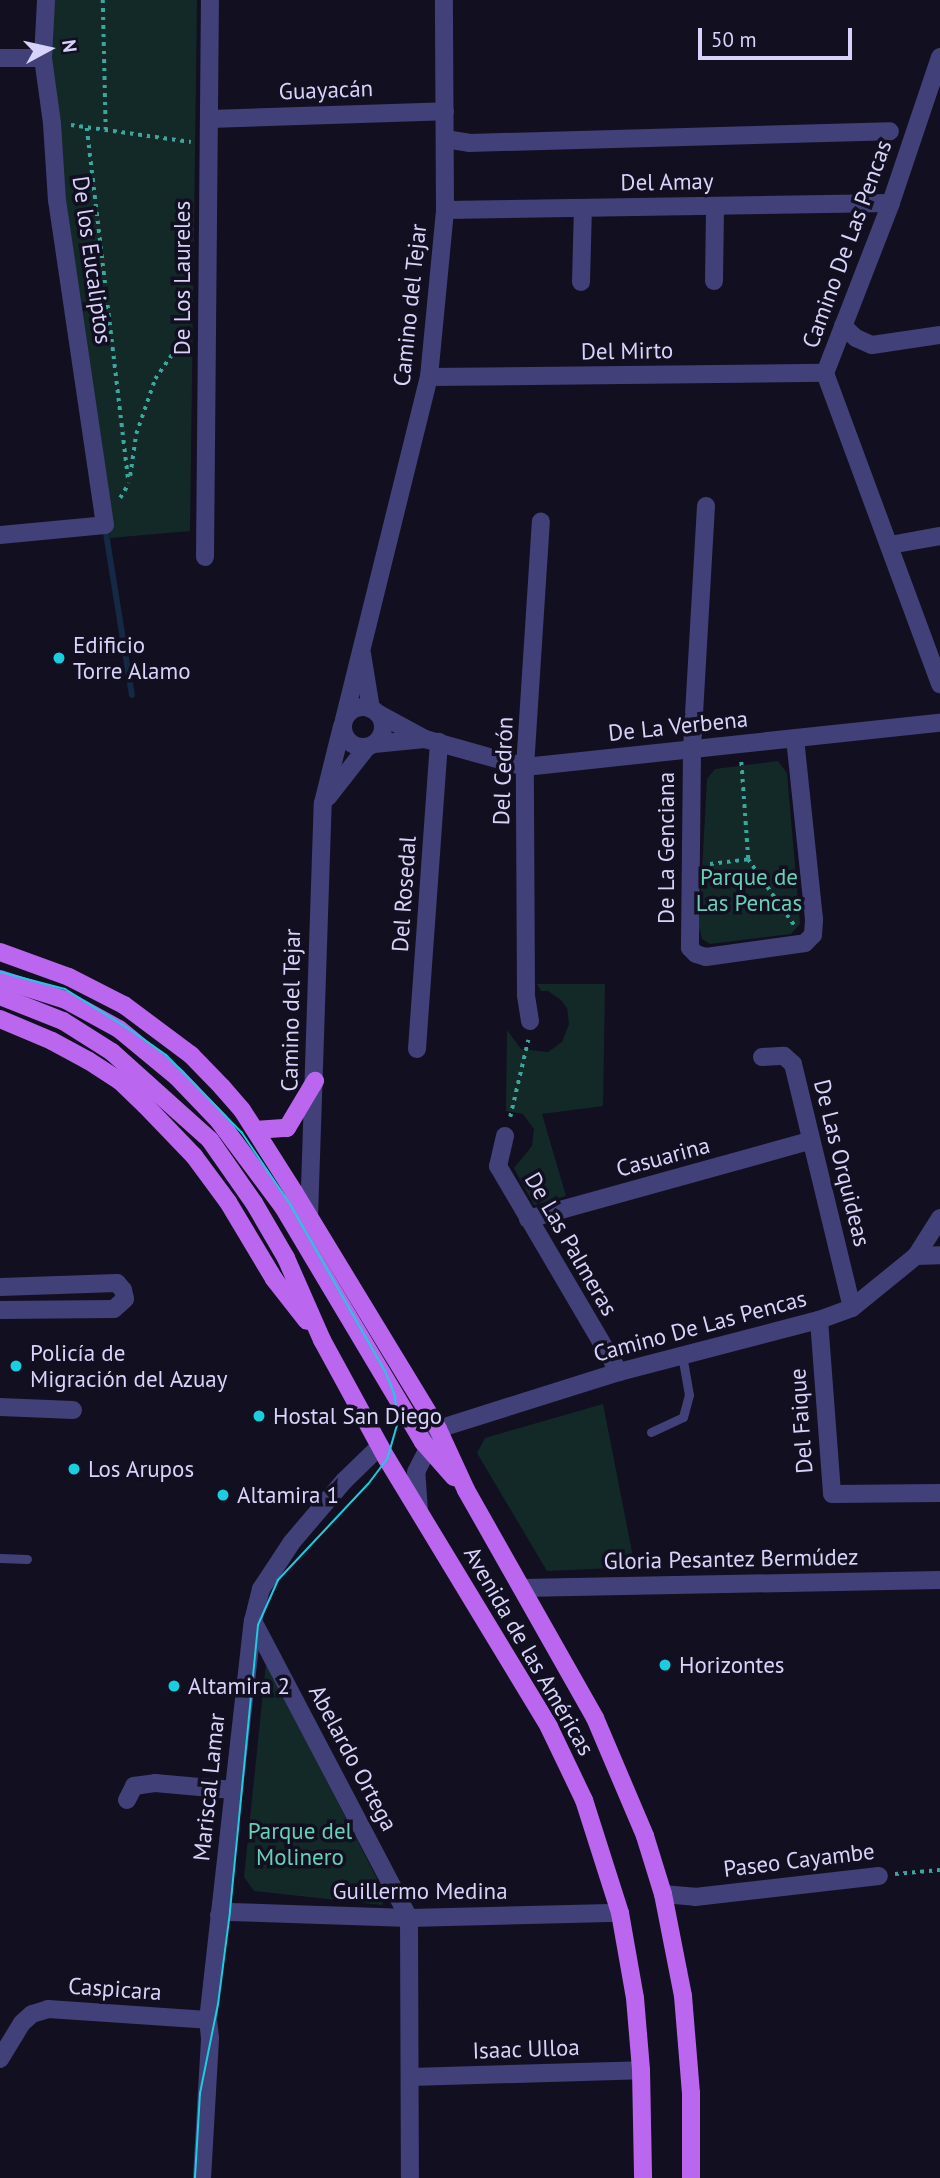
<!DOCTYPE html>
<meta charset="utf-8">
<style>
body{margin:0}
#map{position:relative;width:940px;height:2178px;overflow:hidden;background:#120f20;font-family:"PT Sans",sans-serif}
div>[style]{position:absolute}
.green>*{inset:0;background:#132928}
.stream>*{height:6px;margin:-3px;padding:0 3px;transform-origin:3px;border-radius:3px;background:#152844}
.path>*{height:3.5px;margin-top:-1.75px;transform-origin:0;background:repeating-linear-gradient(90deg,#3ba69e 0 3.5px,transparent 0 8.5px)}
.service>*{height:9px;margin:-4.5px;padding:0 4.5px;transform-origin:4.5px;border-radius:4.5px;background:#414079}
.minor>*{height:18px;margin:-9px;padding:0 9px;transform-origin:9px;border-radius:9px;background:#414079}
.tertiary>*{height:18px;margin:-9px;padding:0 9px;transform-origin:9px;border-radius:9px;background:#414079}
.tertiary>.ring{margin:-9px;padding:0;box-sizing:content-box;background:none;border:18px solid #414079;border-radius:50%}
.primary>*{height:18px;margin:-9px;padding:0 9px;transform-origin:9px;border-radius:9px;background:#ba66ee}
.tram>*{height:2px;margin:-1px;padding:0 1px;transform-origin:1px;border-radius:1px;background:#19cedf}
.dots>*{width:19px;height:19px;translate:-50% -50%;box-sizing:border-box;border:4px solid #120f20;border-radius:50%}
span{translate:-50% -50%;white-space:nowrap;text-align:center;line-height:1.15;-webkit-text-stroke:7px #120f20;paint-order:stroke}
.street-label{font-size:23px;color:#d7d3fa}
.poi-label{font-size:23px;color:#d7d3fa}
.left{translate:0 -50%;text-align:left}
.park-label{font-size:23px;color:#67d1b6}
.north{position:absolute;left:14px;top:14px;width:70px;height:70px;-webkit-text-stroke:5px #120f20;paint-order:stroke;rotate:82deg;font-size:19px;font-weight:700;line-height:28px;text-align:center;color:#d7d3fa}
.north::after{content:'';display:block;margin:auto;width:24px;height:32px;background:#d7d3fa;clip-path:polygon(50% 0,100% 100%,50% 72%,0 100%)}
.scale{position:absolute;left:698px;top:28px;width:154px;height:32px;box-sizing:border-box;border:4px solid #d7d3fa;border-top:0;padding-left:9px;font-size:21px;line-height:24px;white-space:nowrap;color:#d7d3fa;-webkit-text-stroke:5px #120f20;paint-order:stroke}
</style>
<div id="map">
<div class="green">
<div style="clip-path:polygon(46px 0,197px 0,190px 531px,110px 538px,109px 515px,41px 59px)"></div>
<div style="clip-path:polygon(778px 761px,787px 773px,800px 924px,791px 934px,710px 944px,702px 939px,699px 927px,707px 779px,715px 769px)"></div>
<div style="clip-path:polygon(537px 984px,605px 984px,603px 1106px,542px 1114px,566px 1196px,534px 1205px,514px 1168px,532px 1146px,534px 1129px,523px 1114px,506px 1111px,507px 1030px,521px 1049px,548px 1052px,562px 1042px,569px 1024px,567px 1008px,561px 1000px,548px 991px,541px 991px)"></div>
<div style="clip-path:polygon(603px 1404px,635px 1567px,547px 1571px,477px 1453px,485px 1438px)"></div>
<div style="clip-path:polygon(266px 1663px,386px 1896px,382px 1905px,254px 1891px,244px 1877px)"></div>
</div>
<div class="stream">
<div style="left:105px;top:527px;width:170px;rotate:80.9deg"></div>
</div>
<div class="path">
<div style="left:103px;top:0;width:130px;rotate:88.7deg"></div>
<div style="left:71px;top:125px;width:121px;rotate:8.1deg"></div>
<div style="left:87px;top:128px;width:357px;rotate:83.3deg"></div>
<div style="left:130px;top:476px;width:42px;rotate:-81.9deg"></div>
<div style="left:136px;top:434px;width:58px;rotate:-70.9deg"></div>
<div style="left:155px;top:379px;width:56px;rotate:-55.2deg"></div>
<div style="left:120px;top:498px;width:17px;rotate:-59deg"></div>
<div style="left:748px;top:859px;width:82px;rotate:55deg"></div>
<div style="left:710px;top:864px;width:38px;rotate:-7deg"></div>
<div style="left:748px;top:859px;width:97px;rotate:-94.1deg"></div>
<div style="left:510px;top:1117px;width:79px;rotate:-76.8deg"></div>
<div style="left:895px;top:1874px;width:45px;rotate:-5.1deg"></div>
</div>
<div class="service">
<div style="left:651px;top:1432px;width:35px;rotate:-25deg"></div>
<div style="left:683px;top:1417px;width:23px;rotate:-75deg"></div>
<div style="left:689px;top:1395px;width:41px;rotate:-99.9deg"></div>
<div style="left:0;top:1558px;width:27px;rotate:2deg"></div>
</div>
<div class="minor">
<div style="left:940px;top:57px;width:154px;rotate:108.6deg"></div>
<div style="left:891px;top:203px;width:182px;rotate:111.2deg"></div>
<div style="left:825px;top:373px;width:332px;rotate:69.7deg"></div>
<div style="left:0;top:58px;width:43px"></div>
<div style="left:209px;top:119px;width:236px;rotate:-1.9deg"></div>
<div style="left:445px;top:139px;width:24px;rotate:9deg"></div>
<div style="left:469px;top:143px;width:421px;rotate:-1.6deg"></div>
<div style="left:445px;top:210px;width:446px;rotate:-0.9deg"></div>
<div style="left:714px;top:281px;width:75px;rotate:-89.2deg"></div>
<div style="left:581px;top:282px;width:74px;rotate:-88.5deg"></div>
<div style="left:843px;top:326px;width:18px;rotate:43deg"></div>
<div style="left:856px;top:338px;width:17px;rotate:24deg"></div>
<div style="left:872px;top:345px;width:69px;rotate:-8.4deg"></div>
<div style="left:429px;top:377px;width:396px;rotate:-0.6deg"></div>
<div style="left:706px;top:506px;width:245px;rotate:93.3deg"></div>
<div style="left:692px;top:751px;width:197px;rotate:90.6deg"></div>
<div style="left:690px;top:948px;width:8px;rotate:45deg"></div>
<div style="left:696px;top:954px;width:10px;rotate:17deg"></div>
<div style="left:706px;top:957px;width:100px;rotate:-8deg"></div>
<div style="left:805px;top:943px;width:11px;rotate:-45deg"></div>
<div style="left:813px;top:935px;width:16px;rotate:-86deg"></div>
<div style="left:814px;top:919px;width:181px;rotate:-96deg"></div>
<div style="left:0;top:535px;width:105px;rotate:-5.4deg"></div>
<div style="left:105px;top:525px;width:328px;rotate:-98.4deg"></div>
<div style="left:57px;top:201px;width:78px;rotate:-93.7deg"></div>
<div style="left:52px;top:123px;width:66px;rotate:-97.9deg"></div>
<div style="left:43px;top:58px;width:58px;rotate:-87deg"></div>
<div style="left:890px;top:545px;width:51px;rotate:-10.2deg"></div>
<div style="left:205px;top:557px;width:557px;rotate:-89.49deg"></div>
<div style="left:377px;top:713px;width:55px;rotate:28.4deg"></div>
<div style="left:425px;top:739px;width:104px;rotate:15.6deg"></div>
<div style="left:525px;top:767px;width:417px;rotate:-6.1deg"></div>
<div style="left:374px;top:744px;width:51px;rotate:-5.6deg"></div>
<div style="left:530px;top:1021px;width:26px;rotate:-99deg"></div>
<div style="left:526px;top:995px;width:228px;rotate:-90.3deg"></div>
<div style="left:525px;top:767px;width:246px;rotate:-86.3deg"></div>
<div style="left:417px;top:1049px;width:308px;rotate:-85.9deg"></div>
<div style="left:762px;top:1057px;width:22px;rotate:-3deg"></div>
<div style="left:784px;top:1056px;width:12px;rotate:42deg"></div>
<div style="left:793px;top:1064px;width:251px;rotate:76.4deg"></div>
<div style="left:505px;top:1136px;width:31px;rotate:103deg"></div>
<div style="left:498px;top:1166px;width:239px;rotate:59.6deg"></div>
<div style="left:528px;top:1219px;width:293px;rotate:-15.5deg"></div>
<div style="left:916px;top:1256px;width:24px;rotate:-2deg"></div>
<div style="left:0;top:1287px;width:117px;rotate:-2deg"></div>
<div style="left:117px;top:1283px;width:9px;rotate:49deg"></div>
<div style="left:123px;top:1290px;width:9px;rotate:77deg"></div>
<div style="left:125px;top:1299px;width:15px;rotate:138deg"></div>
<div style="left:114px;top:1309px;width:114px;rotate:179.5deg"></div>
<div style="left:819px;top:1320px;width:174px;rotate:85.7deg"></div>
<div style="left:832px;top:1494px;width:108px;rotate:-0.5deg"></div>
<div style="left:0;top:1407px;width:73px;rotate:2.4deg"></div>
<div style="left:419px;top:1511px;width:39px;rotate:-94deg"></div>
<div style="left:416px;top:1472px;width:48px;rotate:-62.9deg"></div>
<div style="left:438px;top:1429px;width:190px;rotate:-17.5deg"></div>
<div style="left:619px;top:1372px;width:207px;rotate:-14.6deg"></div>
<div style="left:819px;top:1320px;width:35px;rotate:-20deg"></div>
<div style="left:852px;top:1308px;width:82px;rotate:-39.1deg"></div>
<div style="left:916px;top:1256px;width:45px;rotate:-57.7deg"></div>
<div style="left:522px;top:1588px;width:418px;rotate:-1.1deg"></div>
<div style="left:253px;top:1621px;width:335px;rotate:62.3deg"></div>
<div style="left:409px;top:1918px;width:260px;rotate:89.8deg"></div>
<div style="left:127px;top:1800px;width:16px;rotate:-63deg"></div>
<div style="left:134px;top:1786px;width:21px;rotate:-8deg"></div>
<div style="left:155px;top:1783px;width:78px;rotate:5.1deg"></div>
<div style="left:663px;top:1894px;width:32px;rotate:5deg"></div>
<div style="left:695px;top:1897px;width:185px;rotate:-6.5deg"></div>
<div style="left:219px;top:1915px;width:11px;rotate:-15deg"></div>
<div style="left:230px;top:1912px;width:179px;rotate:1.9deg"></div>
<div style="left:409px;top:1918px;width:211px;rotate:-1.4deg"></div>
<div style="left:0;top:2059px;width:42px;rotate:-58.6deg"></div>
<div style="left:22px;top:2023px;width:13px;rotate:-42deg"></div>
<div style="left:32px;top:2014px;width:17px;rotate:-17deg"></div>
<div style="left:48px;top:2009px;width:160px;rotate:3.9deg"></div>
<div style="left:411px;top:2077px;width:230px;rotate:-1.7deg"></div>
<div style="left:202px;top:2178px;width:140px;rotate:-86.7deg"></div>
<div style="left:210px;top:2038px;width:18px;rotate:-96deg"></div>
<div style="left:208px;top:2020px;width:402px;rotate:-83.6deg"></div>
<div style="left:253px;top:1621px;width:33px;rotate:-76deg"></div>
<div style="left:261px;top:1589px;width:56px;rotate:-56.6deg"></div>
<div style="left:292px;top:1542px;width:80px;rotate:-49.6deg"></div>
<div style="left:344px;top:1481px;width:50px;rotate:-44.2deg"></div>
</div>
<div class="tertiary">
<div style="left:362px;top:654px;width:56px;rotate:80.7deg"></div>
<div class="ring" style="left:343px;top:707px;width:22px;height:22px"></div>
<div style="left:344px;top:720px;width:353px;rotate:-76.1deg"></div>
<div style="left:429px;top:377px;width:168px;rotate:-84.5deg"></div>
<div style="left:445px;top:210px;width:210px;rotate:-90.3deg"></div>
<div style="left:328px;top:797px;width:63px;rotate:-52deg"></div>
<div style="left:309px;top:1217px;width:414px;rotate:-88.1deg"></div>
<div style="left:323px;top:803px;width:79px;rotate:-76.1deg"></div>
</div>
<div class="primary">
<div style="left:0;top:952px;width:73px;rotate:19.9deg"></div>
<div style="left:69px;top:977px;width:62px;rotate:27deg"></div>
<div style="left:124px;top:1005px;width:84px;rotate:36.7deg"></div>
<div style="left:191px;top:1055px;width:45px;rotate:45.9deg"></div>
<div style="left:222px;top:1087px;width:30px;rotate:49deg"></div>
<div style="left:242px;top:1110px;width:97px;rotate:57.6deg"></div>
<div style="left:294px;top:1192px;width:277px;rotate:58.7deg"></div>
<div style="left:438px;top:1429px;width:67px;rotate:65.3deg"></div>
<div style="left:466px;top:1490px;width:262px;rotate:60.5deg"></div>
<div style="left:595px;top:1718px;width:128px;rotate:67deg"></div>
<div style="left:645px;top:1836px;width:61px;rotate:72.8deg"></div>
<div style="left:663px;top:1894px;width:104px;rotate:78.9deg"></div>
<div style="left:683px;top:1996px;width:97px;rotate:85.3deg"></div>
<div style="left:691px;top:2093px;width:85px;rotate:90deg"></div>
<div style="left:0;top:979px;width:69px;rotate:17.7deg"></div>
<div style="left:66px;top:1000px;width:60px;rotate:28.7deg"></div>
<div style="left:119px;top:1029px;width:75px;rotate:39.6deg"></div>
<div style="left:177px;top:1077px;width:61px;rotate:46.3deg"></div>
<div style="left:219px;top:1121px;width:107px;rotate:53.3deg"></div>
<div style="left:283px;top:1207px;width:274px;rotate:59.2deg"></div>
<div style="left:423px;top:1442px;width:47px;rotate:48.5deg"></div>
<div style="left:0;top:996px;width:68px;rotate:21.6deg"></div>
<div style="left:63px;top:1021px;width:58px;rotate:32.3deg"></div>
<div style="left:112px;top:1052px;width:132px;rotate:41.9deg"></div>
<div style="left:210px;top:1140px;width:77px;rotate:55.1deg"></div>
<div style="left:254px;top:1203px;width:64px;rotate:59.8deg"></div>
<div style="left:286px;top:1258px;width:90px;rotate:66.3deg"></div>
<div style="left:322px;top:1340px;width:136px;rotate:61.4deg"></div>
<div style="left:387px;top:1459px;width:313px;rotate:58.8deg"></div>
<div style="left:549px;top:1727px;width:81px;rotate:64.4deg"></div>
<div style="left:584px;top:1800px;width:119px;rotate:72.3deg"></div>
<div style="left:620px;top:1913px;width:86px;rotate:80deg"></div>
<div style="left:635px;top:1998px;width:72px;rotate:85.2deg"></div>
<div style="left:641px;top:2070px;width:108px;rotate:88.9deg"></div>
<div style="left:0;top:1019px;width:56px;rotate:22.9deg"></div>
<div style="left:52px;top:1041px;width:42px;rotate:28.4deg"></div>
<div style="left:89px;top:1061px;width:37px;rotate:33deg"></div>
<div style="left:120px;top:1081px;width:35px;rotate:44deg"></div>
<div style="left:145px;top:1105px;width:71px;rotate:46.1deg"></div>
<div style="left:194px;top:1156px;width:57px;rotate:53.5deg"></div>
<div style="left:228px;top:1202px;width:90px;rotate:59.1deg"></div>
<div style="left:274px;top:1279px;width:53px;rotate:51.8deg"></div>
<div style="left:255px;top:1130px;width:32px;rotate:-4deg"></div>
<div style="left:287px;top:1128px;width:55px;rotate:-59.2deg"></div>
</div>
<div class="tram">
<div style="left:0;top:972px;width:67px;rotate:14.7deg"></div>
<div style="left:65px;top:989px;width:75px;rotate:32deg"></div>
<div style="left:129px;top:1029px;width:45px;rotate:35.1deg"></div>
<div style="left:166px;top:1055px;width:109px;rotate:45.7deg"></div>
<div style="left:242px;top:1133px;width:86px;rotate:55.9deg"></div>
<div style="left:290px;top:1204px;width:192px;rotate:60.4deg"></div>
<div style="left:385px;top:1371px;width:27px;rotate:68deg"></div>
<div style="left:395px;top:1396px;width:29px;rotate:86deg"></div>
<div style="left:397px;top:1425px;width:35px;rotate:106deg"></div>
<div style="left:387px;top:1459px;width:31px;rotate:127deg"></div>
<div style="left:368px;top:1484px;width:132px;rotate:133.2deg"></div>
<div style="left:278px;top:1580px;width:49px;rotate:114deg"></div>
<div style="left:258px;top:1625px;width:288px;rotate:95.6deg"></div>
<div style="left:230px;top:1912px;width:93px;rotate:97.4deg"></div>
<div style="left:218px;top:2004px;width:91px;rotate:101.4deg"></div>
<div style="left:200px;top:2093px;width:85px;rotate:93.4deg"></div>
</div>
<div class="dots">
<div style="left:59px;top:658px;background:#19cedf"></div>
<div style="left:16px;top:1366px;background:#19cedf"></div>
<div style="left:259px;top:1416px;background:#19cedf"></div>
<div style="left:74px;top:1469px;background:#19cedf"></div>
<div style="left:223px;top:1495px;background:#19cedf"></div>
<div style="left:665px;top:1665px;background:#19cedf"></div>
<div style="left:174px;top:1686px;background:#19cedf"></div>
</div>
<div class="street-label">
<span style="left:326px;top:90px;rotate:-2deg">Guayacán</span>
<span style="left:667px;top:182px;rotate:-1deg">Del Amay</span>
<span style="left:847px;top:244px;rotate:-70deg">Camino De Las Pencas</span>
<span style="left:92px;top:260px;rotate:82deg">De los Eucaliptos</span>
<span style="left:182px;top:278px;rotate:-90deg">De Los Laureles</span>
<span style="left:410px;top:305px;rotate:-84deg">Camino del Tejar</span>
<span style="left:627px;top:351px;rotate:-1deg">Del Mirto</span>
<span style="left:678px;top:726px;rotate:-6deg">De La Verbena</span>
<span style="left:503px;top:771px;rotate:-88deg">Del Cedrón</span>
<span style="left:666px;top:848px;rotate:-90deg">De La Genciana</span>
<span style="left:404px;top:894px;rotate:-86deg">Del Rosedal</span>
<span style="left:291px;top:1010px;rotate:-89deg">Camino del Tejar</span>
<span style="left:663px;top:1157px;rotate:-15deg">Casuarina</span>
<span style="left:842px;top:1163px;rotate:76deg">De Las Orquideas</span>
<span style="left:571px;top:1244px;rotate:60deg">De Las Palmeras</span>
<span style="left:700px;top:1326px;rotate:-15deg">Camino De Las Pencas</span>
<span style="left:801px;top:1421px;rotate:-94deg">Del Faique</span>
<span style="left:731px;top:1559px;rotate:-1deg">Gloria Pesantez Bermúdez</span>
<span style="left:529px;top:1651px;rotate:60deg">Avenida de las Américas</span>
<span style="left:353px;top:1758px;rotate:62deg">Abelardo Ortega</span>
<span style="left:209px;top:1787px;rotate:-84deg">Mariscal Lamar</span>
<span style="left:799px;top:1860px;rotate:-7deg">Paseo Cayambe</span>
<span style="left:420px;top:1891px">Guillermo Medina</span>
<span style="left:115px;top:1989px;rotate:4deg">Caspicara</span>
<span style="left:526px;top:2049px;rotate:-2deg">Isaac Ulloa</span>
</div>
<div class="poi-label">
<span class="left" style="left:73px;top:658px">Edificio<br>Torre Alamo</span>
<span class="left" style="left:30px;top:1366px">Policía de<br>Migración del Azuay</span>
<span class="left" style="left:273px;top:1416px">Hostal San Diego</span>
<span class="left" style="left:88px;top:1469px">Los Arupos</span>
<span class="left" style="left:237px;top:1495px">Altamira 1</span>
<span class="left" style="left:679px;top:1665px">Horizontes</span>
<span class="left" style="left:188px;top:1686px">Altamira 2</span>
</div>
<div class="park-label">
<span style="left:749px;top:890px">Parque de<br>Las Pencas</span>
<span style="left:300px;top:1844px">Parque del<br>Molinero</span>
</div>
<div class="north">N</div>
<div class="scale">50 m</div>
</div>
